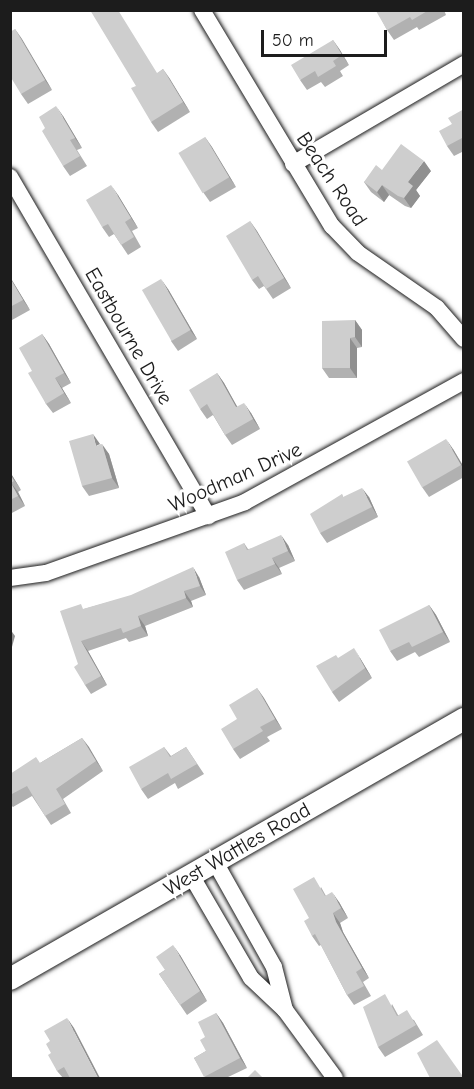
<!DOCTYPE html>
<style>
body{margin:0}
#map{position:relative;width:474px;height:1089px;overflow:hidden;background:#fff;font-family:"Comic Neue",sans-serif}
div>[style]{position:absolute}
.roads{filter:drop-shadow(0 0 2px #1c1c1c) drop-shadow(0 0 2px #1c1c1c)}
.street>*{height:16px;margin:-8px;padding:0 8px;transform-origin:8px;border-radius:8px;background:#fff}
.secondary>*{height:22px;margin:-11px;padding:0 11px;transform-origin:11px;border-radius:11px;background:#fff}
.wall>*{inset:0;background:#b1b1b1}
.shaded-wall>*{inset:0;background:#909090}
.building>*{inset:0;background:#cecece;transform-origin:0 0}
span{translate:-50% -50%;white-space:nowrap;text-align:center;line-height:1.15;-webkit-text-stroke:6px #fff;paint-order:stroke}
.street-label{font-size:21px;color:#1c1c1c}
.frame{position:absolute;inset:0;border:12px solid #1c1c1c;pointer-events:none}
.scale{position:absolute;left:261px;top:30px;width:126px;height:27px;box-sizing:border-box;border:3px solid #1c1c1c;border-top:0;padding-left:8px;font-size:18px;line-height:21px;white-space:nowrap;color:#1c1c1c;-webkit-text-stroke:4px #fff;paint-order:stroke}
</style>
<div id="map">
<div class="roads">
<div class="street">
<div style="left:202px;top:10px;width:252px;rotate:59deg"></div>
<div style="left:332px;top:226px;width:37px;rotate:46deg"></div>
<div style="left:358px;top:253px;width:96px;rotate:34.8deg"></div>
<div style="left:437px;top:308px;width:41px;rotate:48.9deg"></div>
<div style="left:293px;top:164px;width:198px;rotate:-30.3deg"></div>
<div style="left:10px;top:177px;width:393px;rotate:59.7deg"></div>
<div style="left:10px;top:578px;width:36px;rotate:-8deg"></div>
<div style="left:46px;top:573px;width:211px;rotate:-19.6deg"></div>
<div style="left:245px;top:502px;width:250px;rotate:-28.9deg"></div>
<div style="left:191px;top:875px;width:119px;rotate:59.8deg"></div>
<div style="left:251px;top:978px;width:47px;rotate:43.3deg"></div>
<div style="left:285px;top:1010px;width:44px;rotate:-104.3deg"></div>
<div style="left:274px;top:967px;width:120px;rotate:-119.3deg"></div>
<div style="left:285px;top:1010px;width:84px;rotate:53.7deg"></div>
</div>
<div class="secondary">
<div style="left:10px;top:979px;width:523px;rotate:-29.8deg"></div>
</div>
</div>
<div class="wall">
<div style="clip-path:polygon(377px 10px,444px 10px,446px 15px,419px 30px,417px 27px,394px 40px,387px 30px)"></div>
<div style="clip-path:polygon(15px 29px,52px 90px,28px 104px,21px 94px)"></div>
<div style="clip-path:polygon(333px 40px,349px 65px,340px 71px,343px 76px,325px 87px,321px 82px,307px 90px,300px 80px)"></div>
<div style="clip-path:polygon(163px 69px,190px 112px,158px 132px,151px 122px,158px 73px)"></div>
<div style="clip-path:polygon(464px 109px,464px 151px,454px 156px,447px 146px,452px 124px)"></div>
<div style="clip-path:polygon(63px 116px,82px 148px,77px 150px,87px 166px,70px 176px,63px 166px)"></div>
<div style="clip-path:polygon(205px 137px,236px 187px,210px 202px,203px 192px)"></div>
<div style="clip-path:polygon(382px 170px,431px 171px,416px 190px,420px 196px,411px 208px,405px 206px,389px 195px,384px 202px,371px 192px,364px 182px)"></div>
<div style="clip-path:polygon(118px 195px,138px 228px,132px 231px,141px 247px,128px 255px,114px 234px,109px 237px,102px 227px)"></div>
<div style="clip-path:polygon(250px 221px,291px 288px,273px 299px,264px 286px,259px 289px,252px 280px)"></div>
<div style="clip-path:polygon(10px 277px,30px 310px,12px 320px,10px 318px)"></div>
<div style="clip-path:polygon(168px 289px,197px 339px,178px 351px,171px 341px)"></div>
<div style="clip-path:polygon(355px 320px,362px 330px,362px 347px,357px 348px,357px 378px,329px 378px,322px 368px)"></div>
<div style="clip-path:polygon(42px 334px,49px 344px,71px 383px,62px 388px,71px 403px,53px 413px,46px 404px,32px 371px)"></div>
<div style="clip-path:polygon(217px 373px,224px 383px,237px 407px,251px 413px,260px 429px,232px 445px,225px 435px,213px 415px,207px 419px,200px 409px)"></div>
<div style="clip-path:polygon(100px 444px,109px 454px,119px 488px,89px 496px,82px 486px)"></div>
<div style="clip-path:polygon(453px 449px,464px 467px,464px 477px,429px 497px,422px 487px)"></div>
<div style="clip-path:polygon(10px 472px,21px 490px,18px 492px,25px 506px,10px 514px)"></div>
<div style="clip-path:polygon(342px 494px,343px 497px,369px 497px,378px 517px,327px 543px,320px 533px)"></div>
<div style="clip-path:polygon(244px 543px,248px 549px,288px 545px,295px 561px,279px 568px,282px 574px,244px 590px,237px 580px)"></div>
<div style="clip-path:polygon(199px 577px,206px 595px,191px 601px,193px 607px,145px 626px,148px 636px,129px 642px,126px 638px,88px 651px,107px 685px,91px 694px,85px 685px,78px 664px,84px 609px)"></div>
<div style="clip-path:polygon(429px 605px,436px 615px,450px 642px,419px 657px,415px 652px,397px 661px,390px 651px)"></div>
<div style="clip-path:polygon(338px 658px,360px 658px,372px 678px,339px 702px,332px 692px)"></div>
<div style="clip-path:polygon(257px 688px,282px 729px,267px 737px,270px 741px,240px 759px,233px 749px,237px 719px)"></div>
<div style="clip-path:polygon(82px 738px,103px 771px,63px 799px,71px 813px,51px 825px,32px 796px,13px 807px,10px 804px,10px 774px,40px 763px)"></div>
<div style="clip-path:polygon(164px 747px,171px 756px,186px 747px,204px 774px,178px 789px,175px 783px,148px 799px,141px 789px)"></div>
<div style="clip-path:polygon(321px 887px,326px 896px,339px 902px,348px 918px,340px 923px,343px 932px,369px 978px,363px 982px,371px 996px,354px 1005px,347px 995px,321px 945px,319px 946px,312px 936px,309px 918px)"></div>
<div style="clip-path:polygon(180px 955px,207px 1001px,187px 1015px,159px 974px,165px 970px)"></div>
<div style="clip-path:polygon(392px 1004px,398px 1015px,414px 1020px,423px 1035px,385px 1057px,378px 1047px)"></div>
<div style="clip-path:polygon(216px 1013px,223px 1023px,247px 1068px,226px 1078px,206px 1078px,194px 1058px,206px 1051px,205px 1037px)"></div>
<div style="clip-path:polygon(74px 1028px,70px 1077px,68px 1078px,63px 1078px,57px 1071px,51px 1053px)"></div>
</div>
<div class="shaded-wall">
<div style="clip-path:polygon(15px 29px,22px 39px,52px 90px,45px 80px)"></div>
<div style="clip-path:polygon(333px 40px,340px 50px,349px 65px,342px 55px)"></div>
<div style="clip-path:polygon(163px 69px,170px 79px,190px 112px,183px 102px)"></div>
<div style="clip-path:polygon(56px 106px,63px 116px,82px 148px,75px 138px)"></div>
<div style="clip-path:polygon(205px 137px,212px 147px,236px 187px,229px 177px)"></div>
<div style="clip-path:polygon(424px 161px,431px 171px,416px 190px,420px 196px,411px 208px,404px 198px,408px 182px)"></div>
<div style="clip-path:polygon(111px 185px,118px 195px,138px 228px,131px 218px)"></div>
<div style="clip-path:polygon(382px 185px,389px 195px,384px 202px,377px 192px)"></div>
<div style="clip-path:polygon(250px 221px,257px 231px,291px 288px,284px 278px)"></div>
<div style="clip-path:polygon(10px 277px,30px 310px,23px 300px,10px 278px)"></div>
<div style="clip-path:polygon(161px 279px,168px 289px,197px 339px,190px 330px)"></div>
<div style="clip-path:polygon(355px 320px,362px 330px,362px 347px,355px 337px)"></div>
<div style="clip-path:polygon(42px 334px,49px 344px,71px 383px,64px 373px)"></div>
<div style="clip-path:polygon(350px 338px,357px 348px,357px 378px,350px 368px)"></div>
<div style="clip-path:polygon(217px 373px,224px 383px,243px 417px,236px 407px)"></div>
<div style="clip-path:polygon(55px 378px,62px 388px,71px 403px,64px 393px)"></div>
<div style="clip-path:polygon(244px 403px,251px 413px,260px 429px,253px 419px)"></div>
<div style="clip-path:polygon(93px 434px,100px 444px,96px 446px)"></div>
<div style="clip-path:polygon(446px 439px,453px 449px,464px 468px,461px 465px)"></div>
<div style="clip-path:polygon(102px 444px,109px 454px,119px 488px,112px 478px)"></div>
<div style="clip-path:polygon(10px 472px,21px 490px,10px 474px)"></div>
<div style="clip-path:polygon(11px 483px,18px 492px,25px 506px,18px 496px)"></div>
<div style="clip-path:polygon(362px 488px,369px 497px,378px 517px,372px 507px)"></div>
<div style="clip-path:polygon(281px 535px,288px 545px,295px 561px,288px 551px)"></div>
<div style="clip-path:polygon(272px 558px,279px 568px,282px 574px,275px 564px)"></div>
<div style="clip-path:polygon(193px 567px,199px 577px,206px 595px,200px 586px)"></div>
<div style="clip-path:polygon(184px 591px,191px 601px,193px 607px,186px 598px)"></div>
<div style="clip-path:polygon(429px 605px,436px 615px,450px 642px,443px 632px)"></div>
<div style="clip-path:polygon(138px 616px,145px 626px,148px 636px,141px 626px)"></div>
<div style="clip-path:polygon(10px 629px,15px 636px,10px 654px)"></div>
<div style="clip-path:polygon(81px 641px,88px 651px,107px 685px,101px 676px)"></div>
<div style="clip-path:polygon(354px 648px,372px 678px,365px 668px)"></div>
<div style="clip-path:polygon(257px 688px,264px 698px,282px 729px,275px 719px)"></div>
<div style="clip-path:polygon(82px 738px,89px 747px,103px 771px,96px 761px)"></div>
<div style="clip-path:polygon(332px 892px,339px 902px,348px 918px,341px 908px)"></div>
<div style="clip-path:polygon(333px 913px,340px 923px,343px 932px,369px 978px,362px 968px,336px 922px)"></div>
<div style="clip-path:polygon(173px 945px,180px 955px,207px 1001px,200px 991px)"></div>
<div style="clip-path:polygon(216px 1013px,223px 1023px,247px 1068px,240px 1058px)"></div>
<div style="clip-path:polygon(67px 1018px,74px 1028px,100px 1078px,98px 1078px)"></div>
</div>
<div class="building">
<div style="clip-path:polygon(90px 10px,118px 10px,157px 73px,163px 69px,183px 102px,151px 122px,131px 88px,136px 86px)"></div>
<div style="clip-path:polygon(377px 10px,429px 10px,412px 20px,410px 17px,387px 30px,376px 11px)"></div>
<div style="clip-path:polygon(15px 29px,45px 80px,21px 94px,10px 76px,10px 32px)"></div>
<div style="clip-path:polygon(333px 40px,342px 55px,333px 61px,336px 66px,318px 77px,315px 71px,300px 80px,291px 65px)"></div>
<div style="clip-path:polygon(56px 106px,75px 138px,70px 140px,80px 156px,63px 166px,42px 131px,45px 128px,39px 117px)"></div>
<div style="clip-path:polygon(464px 109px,464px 137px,447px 146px,439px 131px,452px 124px,448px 118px)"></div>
<div style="left:205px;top:137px;width:47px;height:31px;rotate:59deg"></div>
<div style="clip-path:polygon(401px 144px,424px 161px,408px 182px,413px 186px,404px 198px,398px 196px,382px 185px,377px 192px,364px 182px,376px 165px,382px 170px)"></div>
<div style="clip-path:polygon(111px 185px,131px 218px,125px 222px,134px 237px,121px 245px,108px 224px,102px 227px,86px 200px)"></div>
<div style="clip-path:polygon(250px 221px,284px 278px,266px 289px,258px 276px,252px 280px,226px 236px)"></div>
<div style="clip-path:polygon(10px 278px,23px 300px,10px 307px)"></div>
<div style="left:161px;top:279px;width:59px;height:22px;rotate:60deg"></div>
<div style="clip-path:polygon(355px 320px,355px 337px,350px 338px,350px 368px,322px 368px,322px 321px)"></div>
<div style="clip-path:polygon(42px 334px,64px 373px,55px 378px,64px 393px,46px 404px,28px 373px,32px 371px,19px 348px)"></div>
<div style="clip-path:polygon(217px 373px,236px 407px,244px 403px,253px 419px,225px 435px,207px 404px,200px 409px,189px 390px)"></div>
<div style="clip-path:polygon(93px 434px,96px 446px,102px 444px,112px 478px,82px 486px,69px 441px)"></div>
<div style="left:446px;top:439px;width:30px;height:45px;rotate:60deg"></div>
<div style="clip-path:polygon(10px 474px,14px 481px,11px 483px,18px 496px,10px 500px)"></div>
<div style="clip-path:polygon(362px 488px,372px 507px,320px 533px,310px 514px,342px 494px,343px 497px)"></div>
<div style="clip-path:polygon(281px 535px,288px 551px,272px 558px,275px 564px,237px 580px,225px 552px,244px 543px,247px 550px)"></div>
<div style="clip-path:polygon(193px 567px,200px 586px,184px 591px,186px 598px,138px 616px,141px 626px,123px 633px,121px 628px,81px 641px,101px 676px,85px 685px,74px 667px,78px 664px,60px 611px,81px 604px,83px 609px,131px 595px)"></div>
<div style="clip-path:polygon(429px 605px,443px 632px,412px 647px,409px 642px,390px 651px,379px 630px)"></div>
<div style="clip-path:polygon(354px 648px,365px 668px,332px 692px,316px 666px,336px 655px,338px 658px)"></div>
<div style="clip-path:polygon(257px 688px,275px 719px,260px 727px,263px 731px,233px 749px,221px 729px,237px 719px,229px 705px)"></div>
<div style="clip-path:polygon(82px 738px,96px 761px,56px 789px,65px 804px,45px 816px,27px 786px,10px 795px,10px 774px,36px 757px,40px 763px)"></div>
<div style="clip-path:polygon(164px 747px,170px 757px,186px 747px,197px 764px,171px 779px,168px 773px,141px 789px,129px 767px)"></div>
<div style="clip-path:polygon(314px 877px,325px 896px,332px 892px,341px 908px,333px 913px,336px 922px,362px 968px,356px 972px,364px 986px,347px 995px,315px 934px,312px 936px,304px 921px,309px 918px,293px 889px)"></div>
<div style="clip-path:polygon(173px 945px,200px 991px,180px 1005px,159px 974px,165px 970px,156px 957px)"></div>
<div style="clip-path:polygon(385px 994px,397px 1016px,407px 1010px,416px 1025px,378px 1047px,363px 1007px)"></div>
<div style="clip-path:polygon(216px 1013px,240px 1058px,204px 1077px,194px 1058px,206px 1051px,200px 1040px,205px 1037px,198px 1022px)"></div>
<div style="clip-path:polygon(67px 1018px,98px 1078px,70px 1078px,64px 1067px,57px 1071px,48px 1055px,51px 1053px,46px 1044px,50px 1041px,44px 1031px)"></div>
<div style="clip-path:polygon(437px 1040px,464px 1078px,430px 1078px,417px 1053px)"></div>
<div style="clip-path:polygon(255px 1070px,263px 1078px,247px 1078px)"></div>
</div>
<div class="street-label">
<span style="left:332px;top:179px;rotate:56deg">Beach Road</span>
<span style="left:129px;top:336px;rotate:60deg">Eastbourne Drive</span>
<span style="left:235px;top:477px;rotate:-24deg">Woodman Drive</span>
<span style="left:237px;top:849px;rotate:-30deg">West Wattles Road</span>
</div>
<div class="frame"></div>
<div class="scale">50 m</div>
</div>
